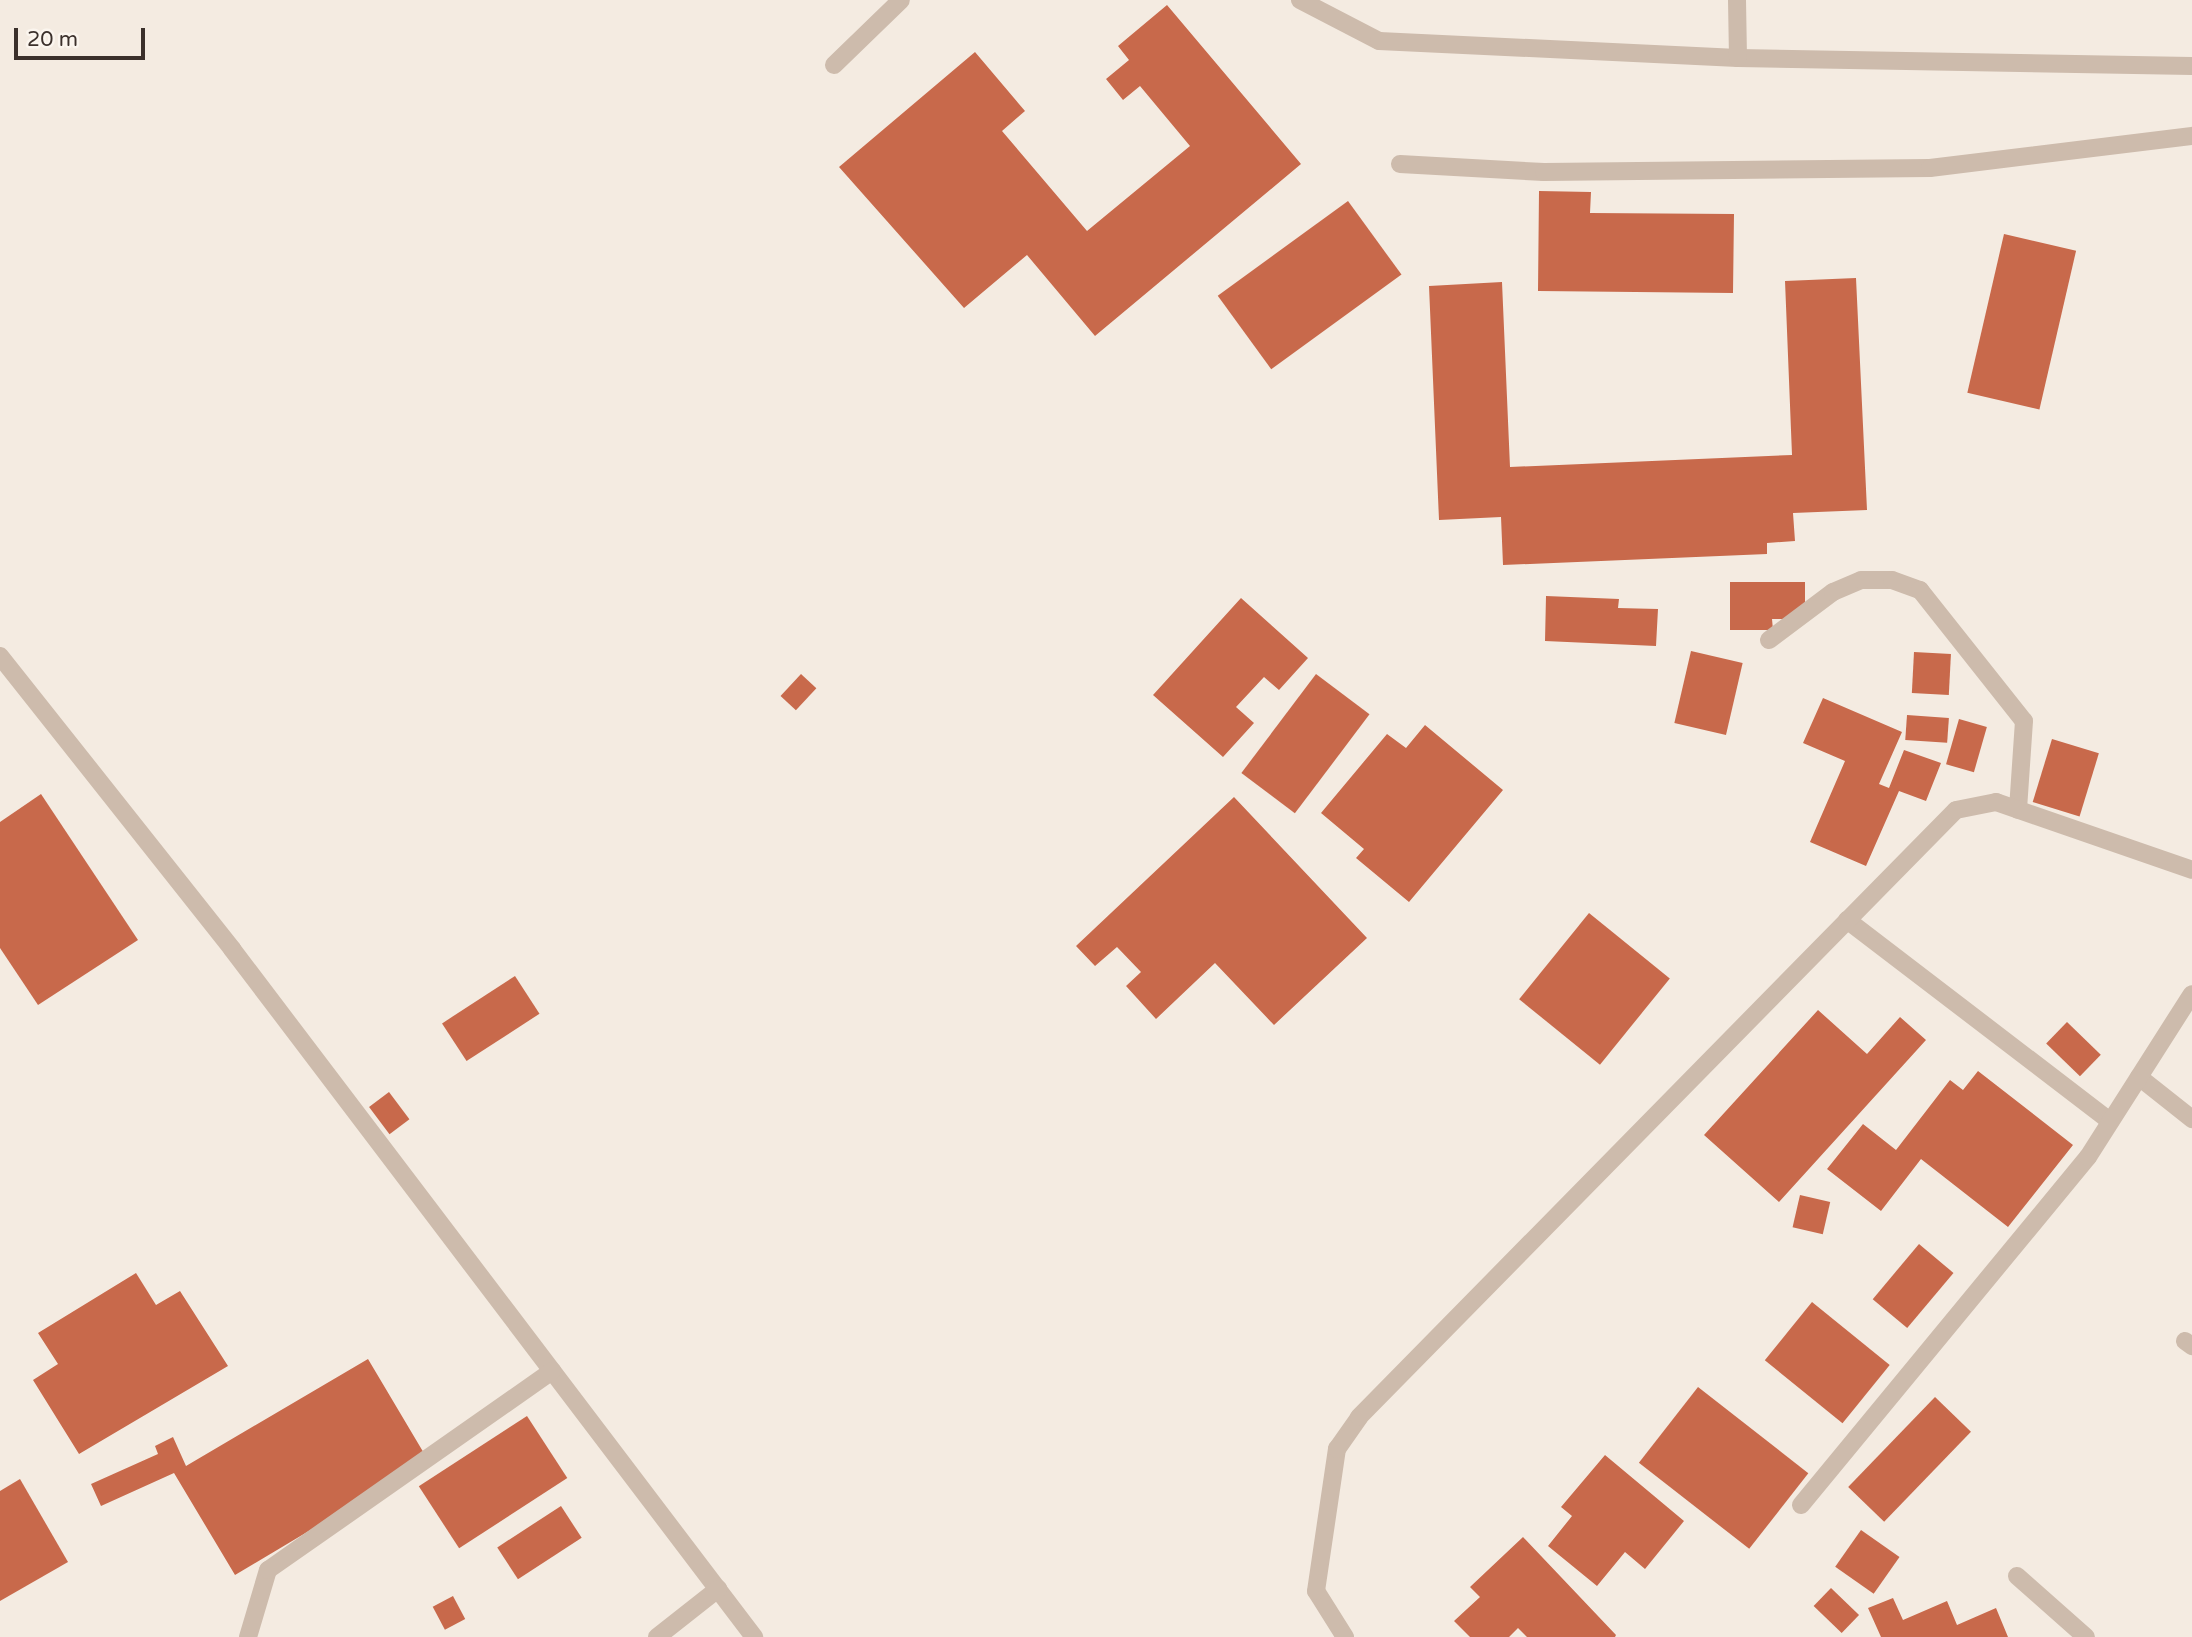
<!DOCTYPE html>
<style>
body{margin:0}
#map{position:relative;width:2192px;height:1637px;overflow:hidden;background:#f4ebe1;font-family:"Varela Round",sans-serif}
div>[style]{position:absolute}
.building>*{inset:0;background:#c8694b;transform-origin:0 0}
.minor>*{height:18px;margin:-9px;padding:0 9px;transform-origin:9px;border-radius:9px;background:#cdbbac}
span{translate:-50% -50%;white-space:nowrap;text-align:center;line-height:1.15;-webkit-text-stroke:5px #fbf5ee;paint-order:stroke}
.scale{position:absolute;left:14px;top:28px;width:131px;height:32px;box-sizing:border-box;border:4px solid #3b302b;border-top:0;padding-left:9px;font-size:21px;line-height:24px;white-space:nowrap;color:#3b302b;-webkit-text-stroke:5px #fbf5ee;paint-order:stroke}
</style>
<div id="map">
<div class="building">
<div style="clip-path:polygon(1167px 5px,1301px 164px,1095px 336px,1027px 255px,964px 308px,839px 167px,975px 52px,1025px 111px,1002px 131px,1087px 231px,1190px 146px,1140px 86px,1123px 100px,1106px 79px,1129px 60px,1118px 46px)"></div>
<div style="clip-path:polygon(1539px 191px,1591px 192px,1590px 213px,1734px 214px,1733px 293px,1538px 291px)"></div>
<div style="left:1348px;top:201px;width:91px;height:161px;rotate:54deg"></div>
<div style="left:2004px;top:234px;width:74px;height:163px;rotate:13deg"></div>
<div style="clip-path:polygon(1856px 278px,1867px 510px,1793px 513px,1795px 541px,1767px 543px,1767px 554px,1503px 565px,1501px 517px,1439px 520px,1429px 286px,1502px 282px,1510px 467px,1792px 455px,1785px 281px)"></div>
<div style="clip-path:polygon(1730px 582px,1805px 582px,1805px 619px,1772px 619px,1773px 630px,1730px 630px)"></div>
<div style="clip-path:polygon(1546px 596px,1619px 599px,1618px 608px,1658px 609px,1656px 646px,1545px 641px)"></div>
<div style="clip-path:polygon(1241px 598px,1308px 658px,1279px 690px,1264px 677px,1236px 707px,1254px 723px,1223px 757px,1153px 695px)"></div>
<div style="left:1691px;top:651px;width:53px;height:74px;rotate:13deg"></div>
<div style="left:1914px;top:652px;width:37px;height:41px;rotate:3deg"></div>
<div style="left:801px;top:674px;width:21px;height:30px;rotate:43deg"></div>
<div style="left:1316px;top:674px;width:67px;height:124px;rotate:37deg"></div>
<div style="clip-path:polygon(1823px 698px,1902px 732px,1879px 784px,1889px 788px,1904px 750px,1941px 763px,1926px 801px,1899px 791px,1866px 866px,1810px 842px,1845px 761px,1803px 743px)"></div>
<div style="left:1907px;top:715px;width:42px;height:25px;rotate:4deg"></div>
<div style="left:1959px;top:719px;width:29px;height:47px;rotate:16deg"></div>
<div style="clip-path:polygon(1425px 725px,1503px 790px,1409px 902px,1356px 858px,1364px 849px,1321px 813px,1387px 734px,1406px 748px)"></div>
<div style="left:2052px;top:739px;width:49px;height:66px;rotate:17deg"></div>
<div style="clip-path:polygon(41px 794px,138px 940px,38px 1005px,0 948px,0 822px)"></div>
<div style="clip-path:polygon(1234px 797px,1367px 938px,1274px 1025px,1215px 963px,1156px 1019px,1126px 986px,1141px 972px,1117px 947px,1095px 966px,1076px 946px)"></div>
<div style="left:1589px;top:913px;width:104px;height:111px;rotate:39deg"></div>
<div style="left:515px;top:976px;width:45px;height:87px;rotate:57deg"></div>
<div style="clip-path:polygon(1818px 1010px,1867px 1054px,1900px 1017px,1926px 1040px,1779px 1202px,1704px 1135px)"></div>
<div style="left:2067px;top:1022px;width:47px;height:30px;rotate:44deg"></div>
<div style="clip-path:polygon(1978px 1071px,2073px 1145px,2008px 1227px,1921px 1159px,1881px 1211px,1827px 1169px,1863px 1124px,1896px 1150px,1950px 1080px,1963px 1090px)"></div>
<div style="left:389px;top:1092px;width:34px;height:25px;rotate:53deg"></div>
<div style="left:1800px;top:1195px;width:31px;height:33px;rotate:13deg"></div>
<div style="left:1919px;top:1244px;width:45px;height:72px;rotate:40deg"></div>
<div style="clip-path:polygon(136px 1273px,156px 1305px,180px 1291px,228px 1366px,79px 1454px,33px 1380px,58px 1364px,38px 1333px)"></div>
<div style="left:1812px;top:1302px;width:100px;height:75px;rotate:39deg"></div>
<div style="clip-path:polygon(368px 1359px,428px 1460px,235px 1575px,174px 1473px,101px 1506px,91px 1484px,158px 1454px,155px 1446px,173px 1437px,186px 1466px)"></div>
<div style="left:1698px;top:1387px;width:140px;height:96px;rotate:38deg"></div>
<div style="left:1935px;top:1397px;width:50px;height:125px;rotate:44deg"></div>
<div style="left:527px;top:1416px;width:74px;height:129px;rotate:57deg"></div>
<div style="clip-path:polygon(1605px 1455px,1684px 1521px,1645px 1569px,1625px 1552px,1597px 1586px,1548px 1546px,1572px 1516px,1561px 1507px)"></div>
<div style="clip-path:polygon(20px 1479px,68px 1562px,0 1601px,0 1491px)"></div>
<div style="left:561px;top:1506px;width:38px;height:76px;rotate:57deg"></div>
<div style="left:1861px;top:1530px;width:47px;height:45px;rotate:35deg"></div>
<div style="clip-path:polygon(1523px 1537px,1616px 1635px,1615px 1637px,1527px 1637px,1518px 1628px,1509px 1637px,1470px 1637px,1454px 1621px,1480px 1597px,1470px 1587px)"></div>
<div style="left:1831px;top:1588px;width:39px;height:25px;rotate:44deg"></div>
<div style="left:453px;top:1596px;width:26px;height:23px;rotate:62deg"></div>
<div style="clip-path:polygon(1893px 1598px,1903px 1620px,1947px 1601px,1957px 1625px,1996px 1608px,2008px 1637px,1881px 1637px,1868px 1608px)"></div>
</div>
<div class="minor">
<div style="left:1300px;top:0;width:89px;rotate:27.4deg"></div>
<div style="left:1379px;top:41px;width:359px;rotate:2.7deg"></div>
<div style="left:1738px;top:58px;width:454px;rotate:1deg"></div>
<div style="left:1737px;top:0;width:58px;rotate:89deg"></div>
<div style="left:834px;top:65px;width:93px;rotate:-44.1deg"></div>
<div style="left:1400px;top:164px;width:144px;rotate:3.2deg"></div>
<div style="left:1544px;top:172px;width:386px;rotate:-0.6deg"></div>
<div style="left:1930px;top:168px;width:264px;rotate:-7deg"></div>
<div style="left:1769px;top:640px;width:80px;rotate:-36.9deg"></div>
<div style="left:1833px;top:592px;width:30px;rotate:-23deg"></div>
<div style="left:1861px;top:580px;width:31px"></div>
<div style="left:1892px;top:580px;width:30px;rotate:20deg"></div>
<div style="left:1920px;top:590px;width:167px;rotate:51.6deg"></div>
<div style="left:2024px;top:721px;width:89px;rotate:93.9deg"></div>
<div style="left:0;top:656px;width:374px;rotate:51.6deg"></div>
<div style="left:232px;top:949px;width:864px;rotate:52.81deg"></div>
<div style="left:1847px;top:920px;width:331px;rotate:37.4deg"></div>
<div style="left:2139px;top:1077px;width:68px;rotate:38.4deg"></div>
<div style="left:2185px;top:1341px;width:9px;rotate:36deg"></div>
<div style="left:1801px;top:1505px;width:451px;rotate:-50.5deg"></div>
<div style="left:2088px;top:1157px;width:193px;rotate:-57.5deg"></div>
<div style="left:2017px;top:1576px;width:92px;rotate:41.5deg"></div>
<div style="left:248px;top:1637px;width:70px;rotate:-73.4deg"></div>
<div style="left:268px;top:1570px;width:347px;rotate:-35deg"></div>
<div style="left:657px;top:1637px;width:78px;rotate:-38.2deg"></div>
<div style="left:1345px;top:1637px;width:54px;rotate:-122.2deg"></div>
<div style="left:1316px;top:1591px;width:144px;rotate:-81.6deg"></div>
<div style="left:1337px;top:1449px;width:39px;rotate:-55deg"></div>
<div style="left:1359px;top:1417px;width:851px;rotate:-45.48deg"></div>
<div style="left:1956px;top:810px;width:41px;rotate:-11.3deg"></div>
<div style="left:1996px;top:802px;width:207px;rotate:19.1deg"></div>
</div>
<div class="scale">20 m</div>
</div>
